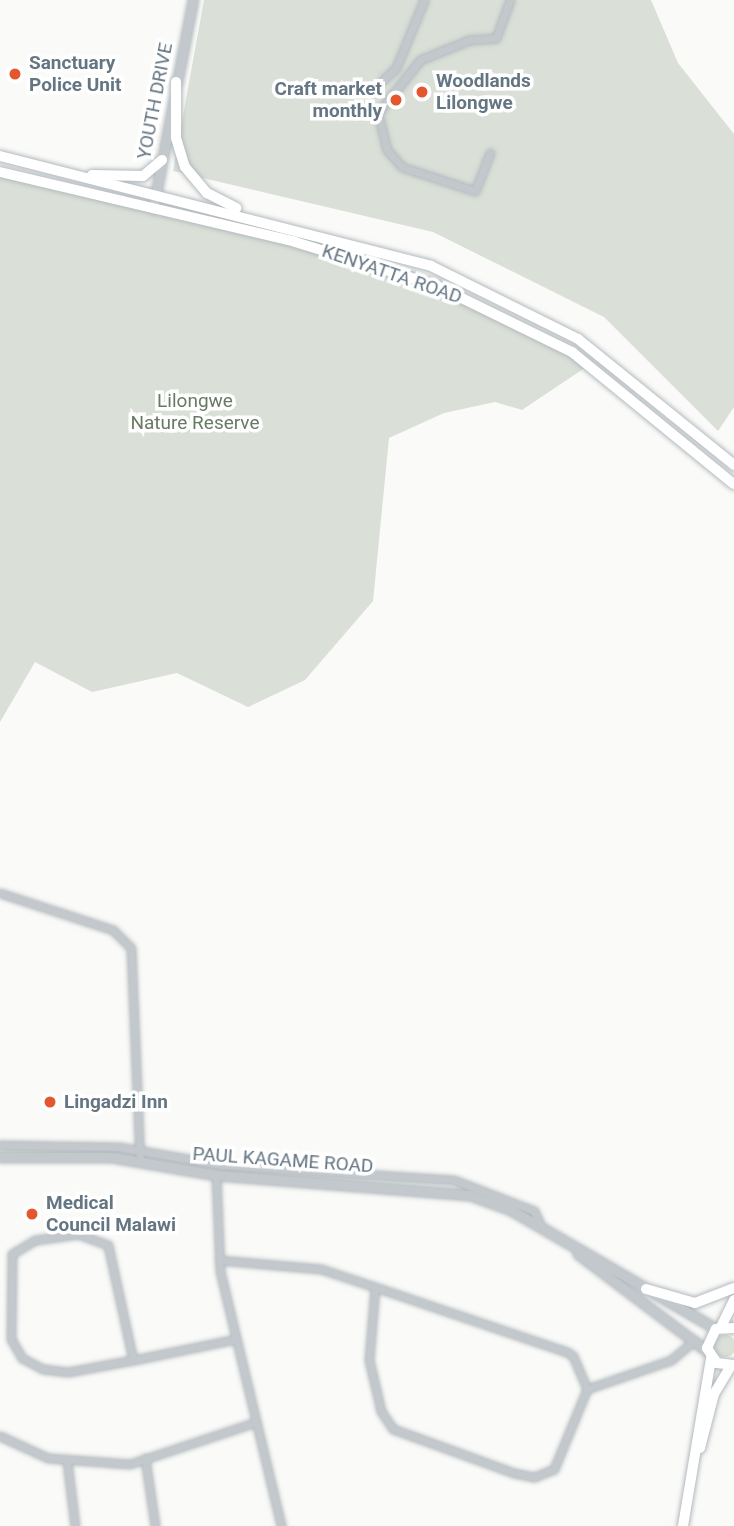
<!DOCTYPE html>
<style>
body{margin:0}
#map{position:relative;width:734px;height:1526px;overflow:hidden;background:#fafaf8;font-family:Roboto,sans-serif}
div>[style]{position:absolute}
.green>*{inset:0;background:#dadfd7}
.round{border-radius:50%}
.roads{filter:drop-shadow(0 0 2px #b3babf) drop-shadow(0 0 2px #b3babf)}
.minor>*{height:7px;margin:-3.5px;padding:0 3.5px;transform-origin:3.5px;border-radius:3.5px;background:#c3c8cc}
.tertiary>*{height:9px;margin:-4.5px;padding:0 4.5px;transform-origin:4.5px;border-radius:4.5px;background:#c3c8cc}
.secondary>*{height:10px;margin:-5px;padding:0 5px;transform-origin:5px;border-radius:5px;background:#fff}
.dots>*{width:19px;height:19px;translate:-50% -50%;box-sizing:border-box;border:4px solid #fff;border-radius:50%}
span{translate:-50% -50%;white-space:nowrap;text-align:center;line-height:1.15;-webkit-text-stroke:7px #fff;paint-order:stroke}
.poi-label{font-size:19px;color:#657683;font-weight:700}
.left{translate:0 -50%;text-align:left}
.right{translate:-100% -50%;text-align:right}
.street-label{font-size:19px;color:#657683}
.park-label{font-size:19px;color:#687a64}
</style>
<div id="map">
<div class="green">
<div style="clip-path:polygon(204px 0,651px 0,678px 63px,734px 134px,734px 407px,718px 431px,604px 317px,433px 232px,173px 171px)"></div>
<div style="clip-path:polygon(0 174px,281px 230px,367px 254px,448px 285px,592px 363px,522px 410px,495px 402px,444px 413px,389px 438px,373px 601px,305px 680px,248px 707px,177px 673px,92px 692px,35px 662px,0 722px)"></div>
<div class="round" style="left:714px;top:1335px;width:22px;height:22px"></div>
</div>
<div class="roads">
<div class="minor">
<div style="left:383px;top:80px;width:18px;rotate:-43deg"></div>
<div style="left:396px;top:68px;width:74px;rotate:-67.6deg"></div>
<div style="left:490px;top:153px;width:41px;rotate:111.5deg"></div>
<div style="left:475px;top:191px;width:77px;rotate:-161.8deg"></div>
<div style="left:402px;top:167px;width:23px;rotate:-131deg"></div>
<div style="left:387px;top:150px;width:38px;rotate:-104deg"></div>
<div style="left:378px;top:113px;width:68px;rotate:-51.6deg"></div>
<div style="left:420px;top:60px;width:53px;rotate:-22.2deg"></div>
<div style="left:469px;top:40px;width:27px;rotate:-4deg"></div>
<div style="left:496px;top:38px;width:40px;rotate:-69.8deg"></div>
<div style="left:0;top:893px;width:119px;rotate:18.1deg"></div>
<div style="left:113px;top:930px;width:25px;rotate:45deg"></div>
<div style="left:131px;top:948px;width:214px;rotate:87.6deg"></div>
<div style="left:0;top:1145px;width:119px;rotate:1deg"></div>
<div style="left:119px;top:1147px;width:105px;rotate:9.9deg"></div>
<div style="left:222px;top:1165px;width:232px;rotate:3.7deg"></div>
<div style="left:454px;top:1180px;width:86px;rotate:21.2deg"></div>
<div style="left:534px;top:1211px;width:19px;rotate:65deg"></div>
<div style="left:216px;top:1175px;width:96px;rotate:87.6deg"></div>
<div style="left:220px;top:1271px;width:262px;rotate:76.5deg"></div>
<div style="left:219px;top:1260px;width:102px;rotate:5deg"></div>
<div style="left:321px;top:1269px;width:57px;rotate:18.4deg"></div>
<div style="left:375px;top:1287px;width:203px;rotate:18.7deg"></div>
<div style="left:567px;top:1352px;width:7px;rotate:34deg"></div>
<div style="left:573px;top:1356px;width:36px;rotate:67deg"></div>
<div style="left:587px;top:1389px;width:87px;rotate:112.4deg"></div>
<div style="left:554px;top:1469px;width:22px;rotate:158deg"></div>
<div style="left:534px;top:1477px;width:20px;rotate:-169deg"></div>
<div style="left:514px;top:1473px;width:129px;rotate:-160deg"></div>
<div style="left:393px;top:1429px;width:22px;rotate:-124deg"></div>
<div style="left:381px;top:1411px;width:52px;rotate:-103.2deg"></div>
<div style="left:369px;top:1360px;width:73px;rotate:-85.3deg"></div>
<div style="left:133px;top:1360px;width:118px;rotate:-102.3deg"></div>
<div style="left:108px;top:1245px;width:32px;rotate:-160deg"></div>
<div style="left:78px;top:1234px;width:43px;rotate:172.1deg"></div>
<div style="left:35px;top:1240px;width:27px;rotate:149deg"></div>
<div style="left:12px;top:1254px;width:85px;rotate:90.7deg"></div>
<div style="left:11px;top:1339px;width:22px;rotate:60deg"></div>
<div style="left:22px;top:1358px;width:24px;rotate:28deg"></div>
<div style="left:43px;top:1369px;width:25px;rotate:7deg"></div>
<div style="left:68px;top:1372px;width:66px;rotate:-10.5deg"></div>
<div style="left:133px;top:1360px;width:105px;rotate:-11.5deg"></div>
<div style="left:587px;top:1389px;width:89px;rotate:-19deg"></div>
<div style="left:671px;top:1360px;width:31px;rotate:-40deg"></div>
<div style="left:0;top:1436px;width:53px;rotate:24.6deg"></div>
<div style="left:48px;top:1458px;width:82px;rotate:4.2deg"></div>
<div style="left:130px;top:1464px;width:133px;rotate:-18.4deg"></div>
<div style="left:145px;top:1458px;width:69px;rotate:81.6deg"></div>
<div style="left:67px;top:1461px;width:65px;rotate:83deg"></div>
</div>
<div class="tertiary">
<div style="left:153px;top:209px;width:213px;rotate:-79.2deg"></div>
<div style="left:0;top:1157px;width:112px"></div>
<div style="left:112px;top:1157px;width:106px;rotate:9.8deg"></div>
<div style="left:216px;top:1175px;width:255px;rotate:4.5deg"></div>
<div style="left:470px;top:1195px;width:44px;rotate:20.1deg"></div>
<div style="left:511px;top:1210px;width:237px;rotate:30.1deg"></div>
<div style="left:578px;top:1254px;width:163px;rotate:37deg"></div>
</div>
<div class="secondary">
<div style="left:176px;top:82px;width:56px;rotate:90deg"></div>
<div style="left:176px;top:138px;width:30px;rotate:73deg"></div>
<div style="left:185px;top:167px;width:34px;rotate:50deg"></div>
<div style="left:207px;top:193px;width:33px;rotate:27deg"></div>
<div style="left:0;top:156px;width:445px;rotate:14.3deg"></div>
<div style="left:431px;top:266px;width:164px;rotate:26.4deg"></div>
<div style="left:578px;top:339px;width:201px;rotate:38.9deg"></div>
<div style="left:0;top:172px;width:303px;rotate:13.3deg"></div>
<div style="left:295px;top:242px;width:146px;rotate:17.1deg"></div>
<div style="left:435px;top:285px;width:153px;rotate:26.1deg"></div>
<div style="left:572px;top:352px;width:209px;rotate:39.2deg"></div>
<div style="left:92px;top:175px;width:51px;rotate:1.1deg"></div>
<div style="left:143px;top:176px;width:25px;rotate:-40deg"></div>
<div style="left:646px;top:1289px;width:51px;rotate:15.9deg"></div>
<div style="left:695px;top:1303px;width:42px;rotate:-21deg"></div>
<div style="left:721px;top:1327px;width:30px;rotate:-64deg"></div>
<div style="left:733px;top:1365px;width:16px;rotate:-173deg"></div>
<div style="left:717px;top:1363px;width:18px;rotate:-124deg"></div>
<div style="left:707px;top:1348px;width:21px;rotate:-65deg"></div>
<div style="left:716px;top:1329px;width:18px;rotate:-3deg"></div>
<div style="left:700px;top:1448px;width:56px;rotate:-75.5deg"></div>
<div style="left:714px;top:1394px;width:33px;rotate:-59deg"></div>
<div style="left:683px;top:1526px;width:170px;rotate:-80.5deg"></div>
</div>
</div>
<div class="dots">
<div style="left:15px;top:74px;background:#e4572e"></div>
<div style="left:422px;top:92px;background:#e4572e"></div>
<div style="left:396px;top:100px;background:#e4572e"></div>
<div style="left:50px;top:1102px;background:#e4572e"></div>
<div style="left:32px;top:1214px;background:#e4572e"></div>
</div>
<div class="poi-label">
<span class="left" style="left:29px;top:74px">Sanctuary<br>Police Unit</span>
<span class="left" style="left:436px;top:92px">Woodlands<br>Lilongwe</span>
<span class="right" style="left:382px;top:100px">Craft market<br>monthly</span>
<span class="left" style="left:64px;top:1102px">Lingadzi Inn</span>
<span class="left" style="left:46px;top:1214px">Medical<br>Council Malawi</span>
</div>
<div class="street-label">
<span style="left:155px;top:101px;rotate:-79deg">YOUTH DRIVE</span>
<span style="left:392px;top:274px;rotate:19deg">KENYATTA ROAD</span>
<span style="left:283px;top:1160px;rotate:4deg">PAUL KAGAME ROAD</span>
</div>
<div class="park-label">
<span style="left:195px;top:412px">Lilongwe<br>Nature Reserve</span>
</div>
</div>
